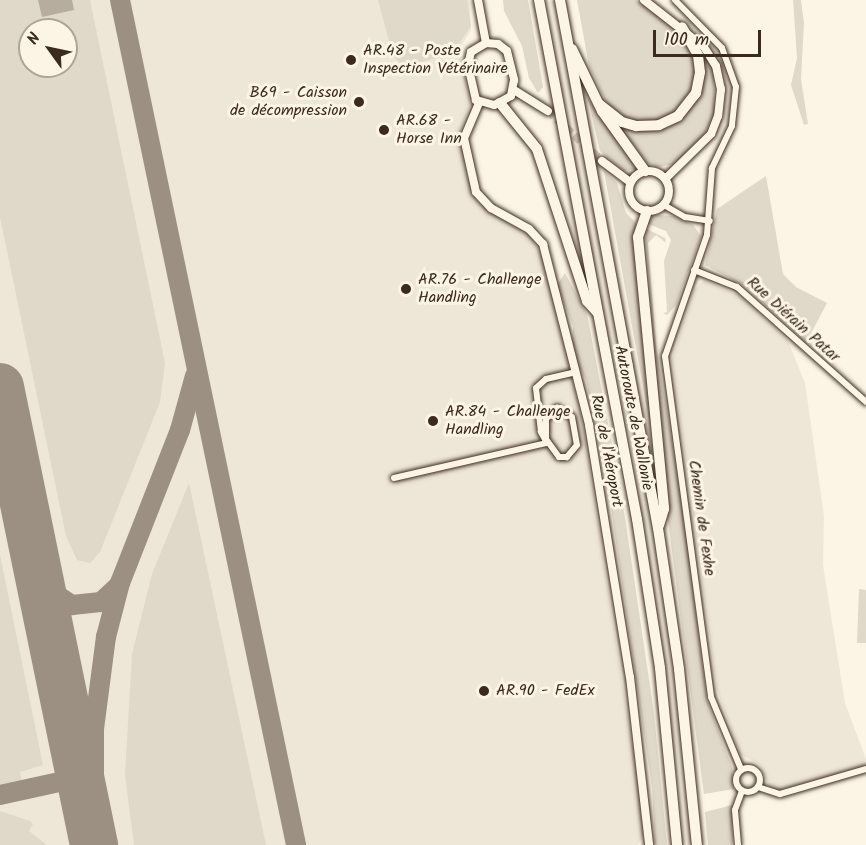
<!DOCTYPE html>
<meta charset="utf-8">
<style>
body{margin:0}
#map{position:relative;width:866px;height:845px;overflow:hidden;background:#fcf5e5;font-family:Kalam,sans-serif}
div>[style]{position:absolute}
.built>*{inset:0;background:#eee6d6}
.green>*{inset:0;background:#e0d8c8}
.water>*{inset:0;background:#b7ad9e}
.taxiway>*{height:20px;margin:-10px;padding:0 10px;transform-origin:10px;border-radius:10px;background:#9c9082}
.runway>*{height:48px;margin:-24px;padding:0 24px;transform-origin:24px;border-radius:24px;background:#9c9082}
.tertiary-tunnel>*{height:8px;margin-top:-4px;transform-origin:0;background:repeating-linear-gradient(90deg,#d5ccbd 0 8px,transparent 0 12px)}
.roads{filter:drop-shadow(0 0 2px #3b2a1e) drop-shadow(0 0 2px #3b2a1e)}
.minor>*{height:6px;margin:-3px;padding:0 3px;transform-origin:3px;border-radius:3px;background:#fcf5e5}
.minor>.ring{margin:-3px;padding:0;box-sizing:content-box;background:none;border:6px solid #fcf5e5;border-radius:50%}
.tertiary>*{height:8px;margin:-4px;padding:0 4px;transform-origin:4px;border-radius:4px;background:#fcf5e5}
.tertiary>.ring{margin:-4px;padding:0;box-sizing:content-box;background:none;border:8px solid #fcf5e5;border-radius:50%}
.motorway>*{height:10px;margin:-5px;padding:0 5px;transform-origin:5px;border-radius:5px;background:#fcf5e5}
.dots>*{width:16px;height:16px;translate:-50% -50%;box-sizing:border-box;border:3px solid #fcf5e5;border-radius:50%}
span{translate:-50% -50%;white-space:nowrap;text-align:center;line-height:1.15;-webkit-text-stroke:6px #fcf5e5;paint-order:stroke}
.poi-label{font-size:16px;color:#3b2a1e}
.left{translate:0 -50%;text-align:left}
.right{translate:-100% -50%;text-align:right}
.street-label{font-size:16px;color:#3b2a1e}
.north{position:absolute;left:18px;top:18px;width:60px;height:60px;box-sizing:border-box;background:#fcf5e5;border:2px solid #afa495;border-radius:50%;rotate:303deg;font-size:16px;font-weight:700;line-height:24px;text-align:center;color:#3b2a1e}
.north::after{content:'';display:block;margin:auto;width:21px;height:27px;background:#3b2a1e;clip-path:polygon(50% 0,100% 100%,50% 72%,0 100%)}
.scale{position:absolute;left:653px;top:30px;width:108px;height:27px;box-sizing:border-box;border:3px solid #3b2a1e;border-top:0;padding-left:8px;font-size:18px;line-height:21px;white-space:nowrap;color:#3b2a1e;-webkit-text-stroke:4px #fcf5e5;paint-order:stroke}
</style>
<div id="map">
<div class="built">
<div style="clip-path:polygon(evenodd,0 0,469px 0,471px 30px,459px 50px,470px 104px,460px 133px,467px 177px,478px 203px,530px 236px,542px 257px,582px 420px,645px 830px,638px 845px,0 845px,0 0,30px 30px,66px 30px,66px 66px,30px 66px,30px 30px)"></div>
<div style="clip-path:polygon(704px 280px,738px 295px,788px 341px,805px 383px,824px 516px,823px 565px,845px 703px,866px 759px,866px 767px,780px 792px,769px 786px,760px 765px,740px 754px,717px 690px,672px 359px,694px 290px)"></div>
</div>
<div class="green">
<div style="clip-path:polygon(evenodd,0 0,90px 0,165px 363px,160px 402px,100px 552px,90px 563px,77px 560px,66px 536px,0 217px,0 0,30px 30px,66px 30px,66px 66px,30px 66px,30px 30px)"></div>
<div style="clip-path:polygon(378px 0,467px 0,471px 26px,452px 54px,404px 67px,393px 56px)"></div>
<div style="clip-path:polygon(503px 0,528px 0,543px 87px,538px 93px,529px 78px,522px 46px,504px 11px)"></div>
<div style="clip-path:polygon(577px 0,636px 0,683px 35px,696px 61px,695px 84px,685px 104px,668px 118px,640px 124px,622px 118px,608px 106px,589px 66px)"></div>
<div style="clip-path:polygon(793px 0,801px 0,804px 23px,801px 79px,808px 124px,804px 125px,791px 85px,797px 58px)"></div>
<div style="clip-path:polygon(695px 42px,713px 70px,715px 112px,703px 137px,675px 164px,658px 167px,647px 163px,618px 124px,682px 118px,688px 112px,697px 99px)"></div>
<div style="clip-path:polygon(588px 99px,595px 107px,640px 168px,624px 171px,600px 151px)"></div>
<div style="clip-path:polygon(604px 171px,617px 183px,626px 213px,636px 223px,651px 431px)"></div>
<div style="clip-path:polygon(766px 176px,783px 274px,796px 287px,827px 303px,806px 343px,745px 286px,705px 265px,717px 209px)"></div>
<div style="clip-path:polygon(654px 215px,674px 216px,693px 225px,701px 236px,676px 305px,667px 315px,663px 313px,667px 312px,664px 261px,671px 240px,666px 231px,646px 223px)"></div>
<div style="clip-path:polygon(645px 228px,665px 238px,666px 243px,656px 235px,648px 243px,656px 345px,681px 495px,707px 701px,732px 767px,734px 789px,704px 794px,666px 506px)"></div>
<div style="clip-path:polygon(565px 273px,587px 314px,621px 491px,654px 713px,667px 845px,655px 845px,652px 788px,607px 480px,586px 380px,572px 354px,573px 326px,557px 285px)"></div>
<div style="clip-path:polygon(189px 483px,266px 845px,134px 845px,125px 775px,132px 654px,152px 574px)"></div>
<div style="clip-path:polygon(0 555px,43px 765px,20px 772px,22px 781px,0 786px)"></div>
<div style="clip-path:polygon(859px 589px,866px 590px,866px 643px,857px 643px)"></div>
<div style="clip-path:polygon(732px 805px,732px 845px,708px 845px,705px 812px)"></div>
<div style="clip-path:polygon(0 811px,30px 821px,33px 824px,29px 831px,47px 845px,0 845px)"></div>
</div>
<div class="water">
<div style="clip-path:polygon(38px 0,72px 0,74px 10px,42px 17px)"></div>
</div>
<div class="taxiway">
<div style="left:120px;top:0;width:863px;rotate:78.23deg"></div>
<div style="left:37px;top:562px;width:29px;rotate:68deg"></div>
<div style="left:48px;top:589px;width:29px;rotate:34deg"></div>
<div style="left:72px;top:605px;width:29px;rotate:-6deg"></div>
<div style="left:101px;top:602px;width:25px;rotate:-43deg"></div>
<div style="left:0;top:795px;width:70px;rotate:-12.4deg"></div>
<div style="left:68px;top:780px;width:21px;rotate:-37deg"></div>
<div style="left:85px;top:767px;width:17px;rotate:-65deg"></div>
<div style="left:99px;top:845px;width:52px;rotate:-95.5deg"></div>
<div style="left:94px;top:793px;width:64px;rotate:-90deg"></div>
<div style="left:94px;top:729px;width:93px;rotate:-82.6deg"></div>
<div style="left:106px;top:637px;width:56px;rotate:-75.5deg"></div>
<div style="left:120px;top:583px;width:164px;rotate:-68.6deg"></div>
<div style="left:180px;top:430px;width:56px;rotate:-74.5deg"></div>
</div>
<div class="runway">
<div style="left:0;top:387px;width:468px;rotate:78.4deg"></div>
</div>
<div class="tertiary-tunnel">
<div style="left:548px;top:111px;width:74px;rotate:42.8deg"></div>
</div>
<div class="roads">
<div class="minor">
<div style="left:675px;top:0;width:67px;rotate:45.6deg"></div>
<div style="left:722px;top:48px;width:41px;rotate:70.3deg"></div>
<div style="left:736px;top:87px;width:39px;rotate:96deg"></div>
<div style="left:732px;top:126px;width:47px;rotate:115.5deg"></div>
<div style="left:712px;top:168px;width:67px;rotate:94.3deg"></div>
<div style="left:707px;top:235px;width:128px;rotate:109.1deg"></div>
<div style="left:665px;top:356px;width:344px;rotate:82.3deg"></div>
<div style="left:711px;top:697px;width:78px;rotate:67.4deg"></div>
<div style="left:664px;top:205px;width:24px;rotate:30deg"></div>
<div style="left:685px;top:217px;width:25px;rotate:9deg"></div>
<div style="left:694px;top:270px;width:46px;rotate:21.6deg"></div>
<div style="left:737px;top:287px;width:173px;rotate:41.7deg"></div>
<div style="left:557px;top:408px;width:17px;rotate:31deg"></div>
<div style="left:572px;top:417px;width:28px;rotate:80deg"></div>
<div style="left:577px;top:445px;width:16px;rotate:130deg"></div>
<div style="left:567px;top:457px;width:8px;rotate:180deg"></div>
<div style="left:559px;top:457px;width:22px;rotate:-126deg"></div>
<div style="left:546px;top:439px;width:20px;rotate:-90deg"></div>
<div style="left:546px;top:419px;width:16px;rotate:-45deg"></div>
<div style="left:394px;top:478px;width:157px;rotate:-12.9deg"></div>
<div style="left:547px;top:443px;width:13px;rotate:-119deg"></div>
<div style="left:541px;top:432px;width:44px;rotate:-96.5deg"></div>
<div style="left:536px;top:388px;width:13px;rotate:-42deg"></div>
<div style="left:546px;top:379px;width:31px;rotate:-13deg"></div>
<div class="ring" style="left:736px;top:768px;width:18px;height:18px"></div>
<div style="left:758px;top:787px;width:23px;rotate:18deg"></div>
<div style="left:780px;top:794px;width:90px;rotate:-16.2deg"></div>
<div style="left:738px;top:845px;width:35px;rotate:-95deg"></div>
<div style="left:735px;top:810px;width:20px;rotate:-70deg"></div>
</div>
<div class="tertiary">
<div style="left:478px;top:0;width:44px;rotate:79.5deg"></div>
<div style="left:644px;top:0;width:76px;rotate:38.1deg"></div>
<div style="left:704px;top:47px;width:22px;rotate:58deg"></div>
<div style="left:716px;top:66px;width:24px;rotate:78deg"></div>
<div style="left:721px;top:89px;width:27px;rotate:96deg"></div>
<div style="left:718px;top:116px;width:19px;rotate:111deg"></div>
<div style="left:711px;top:134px;width:64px;rotate:135.6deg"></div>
<div style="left:486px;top:43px;width:12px;rotate:5deg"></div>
<div style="left:498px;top:44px;width:11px;rotate:38deg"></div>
<div style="left:507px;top:51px;width:30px;rotate:76deg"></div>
<div style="left:514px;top:80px;width:16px;rotate:101deg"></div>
<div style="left:511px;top:96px;width:19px;rotate:152deg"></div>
<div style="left:494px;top:105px;width:19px;rotate:-164deg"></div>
<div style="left:476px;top:100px;width:36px;rotate:-103deg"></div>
<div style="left:468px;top:65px;width:13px;rotate:-77deg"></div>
<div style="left:471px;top:52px;width:17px;rotate:-31deg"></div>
<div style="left:514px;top:90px;width:40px;rotate:32deg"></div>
<div style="left:479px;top:103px;width:38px;rotate:113deg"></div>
<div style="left:464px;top:138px;width:55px;rotate:77.5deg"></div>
<div style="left:476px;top:192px;width:22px;rotate:47deg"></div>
<div style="left:491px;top:208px;width:43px;rotate:28.9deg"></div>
<div style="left:529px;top:229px;width:21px;rotate:47deg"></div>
<div style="left:543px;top:244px;width:187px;rotate:75.7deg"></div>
<div style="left:589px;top:425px;width:255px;rotate:80.8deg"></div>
<div style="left:630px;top:677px;width:169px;rotate:83.5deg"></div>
<div style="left:602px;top:161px;width:35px;rotate:37deg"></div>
<div class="ring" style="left:629px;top:171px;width:32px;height:32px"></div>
</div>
<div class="motorway">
<div style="left:539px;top:0;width:528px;rotate:79.31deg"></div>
<div style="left:637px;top:519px;width:151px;rotate:81.2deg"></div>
<div style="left:660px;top:668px;width:178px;rotate:84.5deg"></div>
<div style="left:560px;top:0;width:537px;rotate:79.49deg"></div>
<div style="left:658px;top:528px;width:143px;rotate:81.5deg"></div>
<div style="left:679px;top:669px;width:177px;rotate:84.2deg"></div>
<div style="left:572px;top:49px;width:69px;rotate:64.2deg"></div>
<div style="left:602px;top:111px;width:74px;rotate:54.4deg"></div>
<div style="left:500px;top:103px;width:59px;rotate:51.2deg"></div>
<div style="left:537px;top:149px;width:160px;rotate:71.8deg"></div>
<div style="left:587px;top:301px;width:15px;rotate:48deg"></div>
<div style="left:599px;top:104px;width:29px;rotate:38deg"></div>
<div style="left:622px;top:122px;width:15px;rotate:16deg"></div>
<div style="left:636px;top:126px;width:23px;rotate:-2deg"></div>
<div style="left:659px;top:125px;width:21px;rotate:-25deg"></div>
<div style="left:678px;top:116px;width:29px;rotate:-52deg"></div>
<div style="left:696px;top:93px;width:21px;rotate:-79deg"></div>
<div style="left:700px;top:72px;width:17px;rotate:-97deg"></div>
<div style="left:698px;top:55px;width:32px;rotate:-120deg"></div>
<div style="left:647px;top:211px;width:28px;rotate:109deg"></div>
<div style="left:638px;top:237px;width:273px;rotate:84.5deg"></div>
<div style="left:664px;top:509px;width:17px;rotate:107deg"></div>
</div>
</div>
<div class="dots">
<div style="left:351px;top:60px;background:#3b2a1e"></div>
<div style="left:359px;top:102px;background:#3b2a1e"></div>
<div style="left:384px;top:130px;background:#3b2a1e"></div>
<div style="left:406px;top:289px;background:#3b2a1e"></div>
<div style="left:433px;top:421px;background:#3b2a1e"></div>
<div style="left:484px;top:691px;background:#3b2a1e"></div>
</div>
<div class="poi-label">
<span class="left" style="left:363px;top:60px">AR.48 - Poste<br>Inspection Vétérinaire</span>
<span class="right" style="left:347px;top:102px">B69 - Caisson<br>de décompression</span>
<span class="left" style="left:396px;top:130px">AR.68 -<br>Horse Inn</span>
<span class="left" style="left:418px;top:289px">AR.76 - Challenge<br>Handling</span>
<span class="left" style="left:445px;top:421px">AR.84 - Challenge<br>Handling</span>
<span class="left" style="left:496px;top:691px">AR.90 - FedEx</span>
</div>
<div class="street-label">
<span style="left:793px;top:320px;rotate:42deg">Rue Diérain Patar</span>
<span style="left:633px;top:418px;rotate:79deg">Autoroute de Wallonie</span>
<span style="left:606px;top:451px;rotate:79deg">Rue de l'Aéroport</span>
<span style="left:701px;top:518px;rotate:82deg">Chemin de Fexhe</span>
</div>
<div class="north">N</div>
<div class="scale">100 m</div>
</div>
